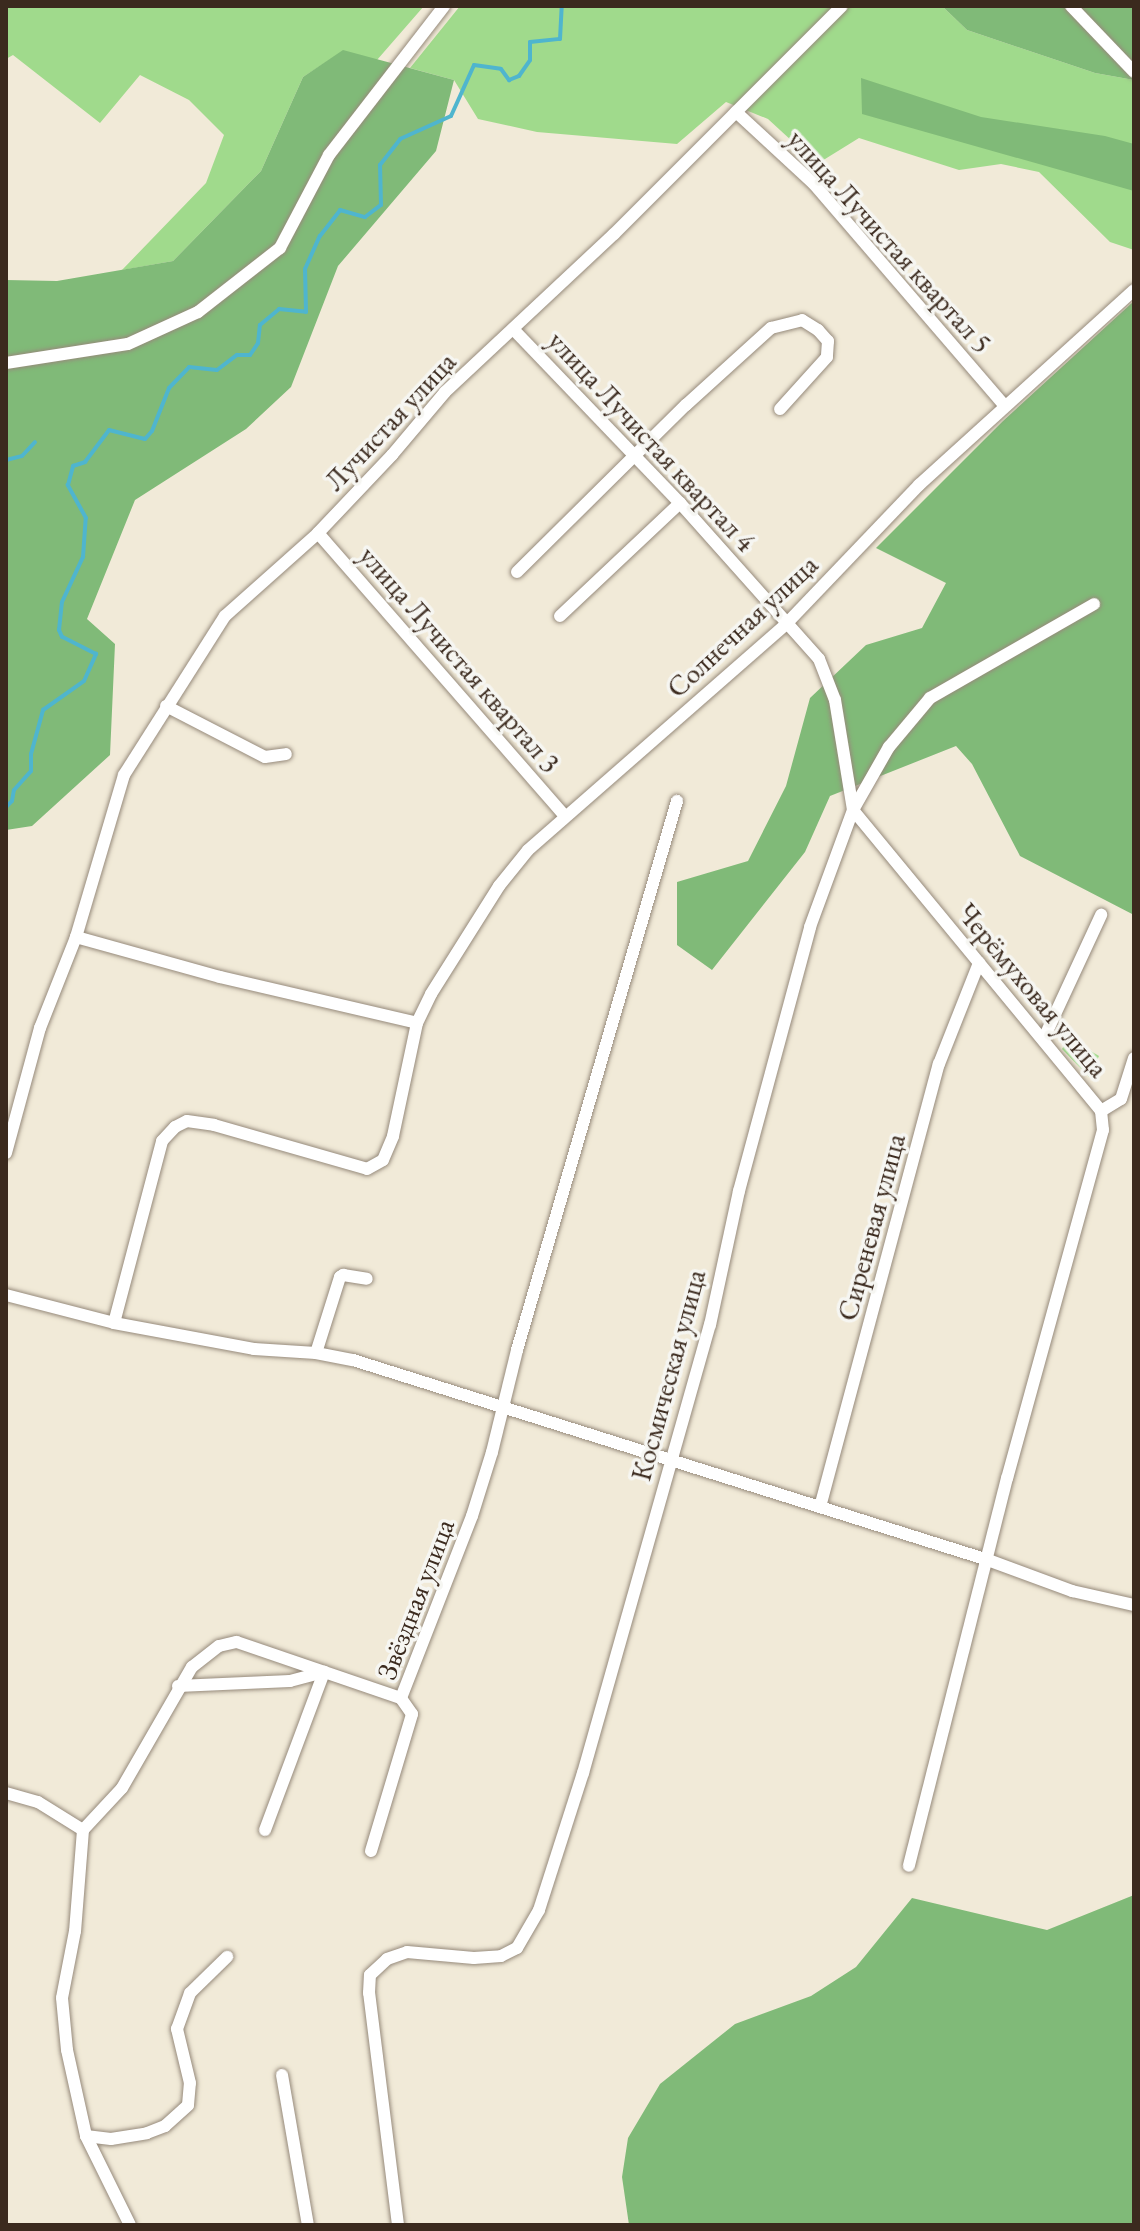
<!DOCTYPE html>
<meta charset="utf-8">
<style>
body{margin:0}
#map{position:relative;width:1140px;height:2231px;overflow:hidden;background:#f1ead8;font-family:"EB Garamond",serif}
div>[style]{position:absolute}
.green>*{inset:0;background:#a0da8c}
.forest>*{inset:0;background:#80ba78}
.stream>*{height:4px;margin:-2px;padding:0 2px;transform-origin:2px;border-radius:2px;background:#4fb5ce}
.roads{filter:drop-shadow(0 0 2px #968a7b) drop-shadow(0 0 2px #968a7b)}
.minor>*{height:12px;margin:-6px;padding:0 6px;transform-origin:6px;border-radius:6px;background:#fff}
span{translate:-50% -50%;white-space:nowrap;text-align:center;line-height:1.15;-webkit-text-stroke:7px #f6f6f2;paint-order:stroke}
.street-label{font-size:28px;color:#3b2a1e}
.frame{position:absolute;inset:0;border:8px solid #3b2a1e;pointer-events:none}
</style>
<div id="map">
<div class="green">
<div style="clip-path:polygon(6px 6px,424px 6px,377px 60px,343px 51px,303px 77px,261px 171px,173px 261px,122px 270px,206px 183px,224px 135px,189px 100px,140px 75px,100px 123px,13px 55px,6px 59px)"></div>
<div style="clip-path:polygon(460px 6px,942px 6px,967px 30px,1095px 73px,1134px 80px,1134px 250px,1110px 242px,1039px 172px,1001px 164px,959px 170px,859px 138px,817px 164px,768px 119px,726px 102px,677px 144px,537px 132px,478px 119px,454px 80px,410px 68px)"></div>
<div style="clip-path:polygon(1069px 1038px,1099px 1056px,1089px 1077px,1062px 1049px)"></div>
</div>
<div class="forest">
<div style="clip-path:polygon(942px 6px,1134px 6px,1134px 80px,1095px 73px,967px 30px)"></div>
<div style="clip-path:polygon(343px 50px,454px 80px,436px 151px,338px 266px,291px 387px,246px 429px,135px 500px,87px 619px,115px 644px,110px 755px,32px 826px,6px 830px,6px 280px,57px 281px,173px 261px,261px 171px,303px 77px)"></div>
<div style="clip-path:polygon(861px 78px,981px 117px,1105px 136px,1134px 144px,1134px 191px,862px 114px)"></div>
<div style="clip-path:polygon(1134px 301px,1134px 915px,1020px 856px,972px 764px,956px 746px,830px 796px,805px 852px,712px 970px,677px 945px,677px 882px,748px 861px,786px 786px,810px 698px,866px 645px,922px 628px,946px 583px,876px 548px,1003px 421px)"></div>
<div style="clip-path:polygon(1134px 1895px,1134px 2225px,629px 2225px,622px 2177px,628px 2138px,660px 2084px,735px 2024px,811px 1996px,856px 1967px,912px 1898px,1047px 1930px)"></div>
</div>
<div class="stream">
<div style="left:6px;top:460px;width:16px;rotate:-14deg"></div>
<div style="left:22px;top:456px;width:19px;rotate:-47deg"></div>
<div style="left:6px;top:807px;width:8px;rotate:-45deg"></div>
<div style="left:12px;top:801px;width:11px;rotate:-80deg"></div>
<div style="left:14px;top:790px;width:25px;rotate:-48deg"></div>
<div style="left:31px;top:771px;width:17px;rotate:-90deg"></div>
<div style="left:31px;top:754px;width:46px;rotate:-74.7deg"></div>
<div style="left:43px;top:710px;width:50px;rotate:-35.3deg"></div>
<div style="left:84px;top:681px;width:30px;rotate:-66deg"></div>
<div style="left:96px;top:654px;width:38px;rotate:-153deg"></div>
<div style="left:62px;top:637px;width:8px;rotate:-113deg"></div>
<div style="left:59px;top:630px;width:28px;rotate:-84deg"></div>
<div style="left:62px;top:602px;width:50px;rotate:-65deg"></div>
<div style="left:83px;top:557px;width:39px;rotate:-86deg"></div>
<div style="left:86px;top:518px;width:38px;rotate:-119deg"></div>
<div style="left:68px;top:485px;width:20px;rotate:-75deg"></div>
<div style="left:73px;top:466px;width:13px;rotate:-18deg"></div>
<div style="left:85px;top:462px;width:40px;rotate:-53deg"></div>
<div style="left:109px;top:430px;width:37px;rotate:14deg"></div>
<div style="left:145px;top:439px;width:11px;rotate:-49deg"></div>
<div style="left:152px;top:431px;width:46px;rotate:-68.4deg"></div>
<div style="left:169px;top:388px;width:29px;rotate:-46deg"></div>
<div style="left:189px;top:367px;width:28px;rotate:6deg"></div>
<div style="left:217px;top:370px;width:25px;rotate:-37deg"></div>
<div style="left:237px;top:355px;width:13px"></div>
<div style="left:250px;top:355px;width:14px;rotate:-56deg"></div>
<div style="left:258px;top:343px;width:18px;rotate:-84deg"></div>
<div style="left:260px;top:325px;width:25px;rotate:-40deg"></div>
<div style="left:279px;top:309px;width:27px;rotate:6deg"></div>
<div style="left:306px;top:312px;width:43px;rotate:-91.3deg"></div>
<div style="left:305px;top:269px;width:36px;rotate:-66deg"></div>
<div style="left:320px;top:236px;width:33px;rotate:-52deg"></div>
<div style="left:340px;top:210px;width:26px;rotate:16deg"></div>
<div style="left:365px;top:217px;width:20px;rotate:-37deg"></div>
<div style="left:381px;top:205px;width:40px;rotate:-91.4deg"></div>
<div style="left:380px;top:165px;width:33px;rotate:-52deg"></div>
<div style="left:400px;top:139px;width:56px;rotate:-24.3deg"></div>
<div style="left:451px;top:116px;width:56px;rotate:-65.7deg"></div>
<div style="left:474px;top:65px;width:27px;rotate:8deg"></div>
<div style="left:501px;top:69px;width:14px;rotate:54deg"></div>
<div style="left:509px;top:80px;width:11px;rotate:-22deg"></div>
<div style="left:519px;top:76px;width:19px;rotate:-55deg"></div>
<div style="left:530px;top:60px;width:18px;rotate:-90deg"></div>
<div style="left:530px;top:42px;width:30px;rotate:-6deg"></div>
<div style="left:560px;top:39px;width:33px;rotate:-87deg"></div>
</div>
<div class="roads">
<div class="minor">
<div style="left:1071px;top:6px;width:91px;rotate:46.3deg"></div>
<div style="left:736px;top:112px;width:105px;rotate:42.7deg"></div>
<div style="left:813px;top:183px;width:294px;rotate:49.3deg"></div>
<div style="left:513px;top:329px;width:241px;rotate:46.2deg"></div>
<div style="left:680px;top:503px;width:209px;rotate:48.3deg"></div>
<div style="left:819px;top:659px;width:44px;rotate:68.7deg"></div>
<div style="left:835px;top:700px;width:111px;rotate:80.7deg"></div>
<div style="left:853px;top:810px;width:390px;rotate:50.5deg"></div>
<div style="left:1101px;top:1111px;width:19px;rotate:84deg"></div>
<div style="left:1103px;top:1130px;width:361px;rotate:105.4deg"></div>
<div style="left:1007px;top:1478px;width:400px;rotate:104.2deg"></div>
<div style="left:6px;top:363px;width:123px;rotate:-8.9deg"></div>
<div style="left:128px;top:344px;width:77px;rotate:-24.6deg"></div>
<div style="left:198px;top:312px;width:104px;rotate:-38deg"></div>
<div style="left:280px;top:248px;width:105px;rotate:-62.2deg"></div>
<div style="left:329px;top:155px;width:188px;rotate:-52.3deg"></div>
<div style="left:318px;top:533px;width:376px;rotate:48.9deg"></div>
<div style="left:517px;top:572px;width:238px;rotate:-44.7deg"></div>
<div style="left:686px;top:405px;width:115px;rotate:-42.2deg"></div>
<div style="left:771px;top:328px;width:32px;rotate:-14deg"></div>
<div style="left:802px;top:320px;width:19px;rotate:32deg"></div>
<div style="left:818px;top:330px;width:15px;rotate:48deg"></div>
<div style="left:828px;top:341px;width:16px;rotate:94deg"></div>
<div style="left:827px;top:357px;width:70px;rotate:132.1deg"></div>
<div style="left:560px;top:616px;width:165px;rotate:-43.3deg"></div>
<div style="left:166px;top:706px;width:111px;rotate:27.3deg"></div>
<div style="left:265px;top:757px;width:21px;rotate:-8deg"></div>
<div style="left:76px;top:937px;width:149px;rotate:15.5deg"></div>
<div style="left:220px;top:977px;width:202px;rotate:13.1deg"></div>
<div style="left:1044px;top:1038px;width:136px;rotate:-65.1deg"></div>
<div style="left:1101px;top:1111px;width:23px;rotate:-31deg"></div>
<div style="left:1121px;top:1099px;width:43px;rotate:-72.4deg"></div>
<div style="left:6px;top:1153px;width:130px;rotate:-74.8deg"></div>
<div style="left:40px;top:1028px;width:98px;rotate:-68.4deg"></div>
<div style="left:76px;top:937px;width:169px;rotate:-73.5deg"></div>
<div style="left:124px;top:775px;width:188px;rotate:-57.6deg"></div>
<div style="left:225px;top:616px;width:125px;rotate:-41.7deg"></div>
<div style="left:318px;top:533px;width:108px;rotate:-46.5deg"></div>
<div style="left:392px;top:455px;width:82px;rotate:-49.9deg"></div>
<div style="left:445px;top:392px;width:231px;rotate:-43.1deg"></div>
<div style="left:614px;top:234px;width:322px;rotate:-45deg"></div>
<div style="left:6px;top:1295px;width:112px;rotate:14.5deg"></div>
<div style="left:114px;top:1323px;width:142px;rotate:10.5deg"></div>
<div style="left:254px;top:1349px;width:62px;rotate:3.7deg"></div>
<div style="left:316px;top:1353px;width:38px;rotate:11deg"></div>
<div style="left:353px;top:1360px;width:666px;rotate:17.48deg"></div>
<div style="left:988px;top:1560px;width:90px;rotate:20.3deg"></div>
<div style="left:1072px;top:1591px;width:64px;rotate:12.7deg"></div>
<div style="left:114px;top:1323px;width:188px;rotate:-75.2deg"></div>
<div style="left:162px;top:1141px;width:19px;rotate:-47deg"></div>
<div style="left:175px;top:1127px;width:13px;rotate:-27deg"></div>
<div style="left:187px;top:1121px;width:27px;rotate:8deg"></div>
<div style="left:214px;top:1125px;width:159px;rotate:16deg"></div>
<div style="left:367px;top:1169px;width:18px;rotate:-29deg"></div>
<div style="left:383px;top:1160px;width:26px;rotate:-67deg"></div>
<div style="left:393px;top:1136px;width:116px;rotate:-78deg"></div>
<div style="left:417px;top:1023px;width:32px;rotate:-64deg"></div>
<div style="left:431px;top:994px;width:128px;rotate:-57.8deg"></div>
<div style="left:499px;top:886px;width:46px;rotate:-51.1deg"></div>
<div style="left:528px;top:850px;width:346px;rotate:-41.2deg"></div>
<div style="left:788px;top:622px;width:190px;rotate:-46.3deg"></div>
<div style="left:919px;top:485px;width:290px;rotate:-42.2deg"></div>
<div style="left:316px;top:1353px;width:80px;rotate:-72.5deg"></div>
<div style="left:340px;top:1277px;width:4px;rotate:-34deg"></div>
<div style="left:343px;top:1275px;width:24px;rotate:9deg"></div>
<div style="left:820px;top:1507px;width:459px;rotate:-75deg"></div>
<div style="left:939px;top:1064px;width:109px;rotate:-68.4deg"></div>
<div style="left:178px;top:1686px;width:112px;rotate:-2.6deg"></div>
<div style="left:290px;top:1681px;width:35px;rotate:-15deg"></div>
<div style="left:401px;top:1698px;width:195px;rotate:-68.7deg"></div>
<div style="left:472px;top:1516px;width:67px;rotate:-72.6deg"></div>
<div style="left:492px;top:1452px;width:105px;rotate:-76.2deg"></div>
<div style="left:517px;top:1350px;width:572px;rotate:-73.75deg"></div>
<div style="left:6px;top:1793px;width:33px;rotate:16deg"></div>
<div style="left:38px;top:1802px;width:53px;rotate:31.9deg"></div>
<div style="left:83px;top:1830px;width:57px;rotate:-47.1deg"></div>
<div style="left:122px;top:1788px;width:140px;rotate:-60deg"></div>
<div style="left:192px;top:1667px;width:34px;rotate:-38deg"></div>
<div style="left:219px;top:1646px;width:18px;rotate:-13deg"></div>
<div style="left:237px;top:1642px;width:173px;rotate:18.9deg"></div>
<div style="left:83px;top:1830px;width:101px;rotate:94.5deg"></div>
<div style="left:75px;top:1931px;width:68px;rotate:101deg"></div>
<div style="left:62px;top:1998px;width:52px;rotate:84.5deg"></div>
<div style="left:67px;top:2050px;width:88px;rotate:77.5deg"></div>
<div style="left:86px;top:2136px;width:99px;rotate:63.7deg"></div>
<div style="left:265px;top:1830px;width:169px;rotate:-69.5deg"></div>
<div style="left:371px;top:1851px;width:143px;rotate:-73.3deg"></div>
<div style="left:412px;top:1714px;width:19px;rotate:-125deg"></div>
<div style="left:282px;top:2075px;width:152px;rotate:80.2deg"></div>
<div style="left:86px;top:2136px;width:25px;rotate:7deg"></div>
<div style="left:111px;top:2139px;width:36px;rotate:-9deg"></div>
<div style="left:147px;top:2133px;width:19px;rotate:-21deg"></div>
<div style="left:165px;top:2126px;width:31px;rotate:-42deg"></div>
<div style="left:188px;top:2105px;width:22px;rotate:-85deg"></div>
<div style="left:190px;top:2083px;width:56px;rotate:-103.5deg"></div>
<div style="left:177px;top:2029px;width:38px;rotate:-70deg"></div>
<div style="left:190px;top:1993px;width:52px;rotate:-44.2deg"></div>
<div style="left:398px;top:2225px;width:234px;rotate:-97.1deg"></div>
<div style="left:369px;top:1993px;width:18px;rotate:-87deg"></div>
<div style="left:370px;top:1975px;width:23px;rotate:-43deg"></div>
<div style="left:387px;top:1959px;width:21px;rotate:-19deg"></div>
<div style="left:407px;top:1952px;width:67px;rotate:5.1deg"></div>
<div style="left:474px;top:1958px;width:27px;rotate:-4deg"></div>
<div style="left:501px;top:1956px;width:18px;rotate:-27deg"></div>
<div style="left:517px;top:1948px;width:44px;rotate:-59.9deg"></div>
<div style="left:539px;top:1910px;width:144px;rotate:-72.2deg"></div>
<div style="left:583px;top:1773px;width:466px;rotate:-74.2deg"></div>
<div style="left:710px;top:1325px;width:137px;rotate:-77.8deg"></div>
<div style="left:739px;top:1191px;width:273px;rotate:-74.9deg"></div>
<div style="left:810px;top:927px;width:125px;rotate:-69.8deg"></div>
<div style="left:853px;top:810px;width:73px;rotate:-60.3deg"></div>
<div style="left:889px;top:747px;width:64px;rotate:-50.1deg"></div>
<div style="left:930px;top:698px;width:189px;rotate:-29.8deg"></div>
</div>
</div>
<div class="street-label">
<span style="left:890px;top:241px;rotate:48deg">улица Лучистая квартал 5</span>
<span style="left:390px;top:421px;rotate:-47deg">Лучистая улица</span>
<span style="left:652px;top:441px;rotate:47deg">улица Лучистая квартал 4</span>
<span style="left:742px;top:626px;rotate:-43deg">Солнечная улица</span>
<span style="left:460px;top:659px;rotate:49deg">улица Лучистая квартал 3</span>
<span style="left:1033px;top:990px;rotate:50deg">Черёмуховая улица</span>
<span style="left:871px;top:1227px;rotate:-75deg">Сиреневая улица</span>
<span style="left:668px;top:1375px;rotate:-75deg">Космическая улица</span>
<span style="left:415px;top:1599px;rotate:-69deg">Звёздная улица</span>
</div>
<div class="frame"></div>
</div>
